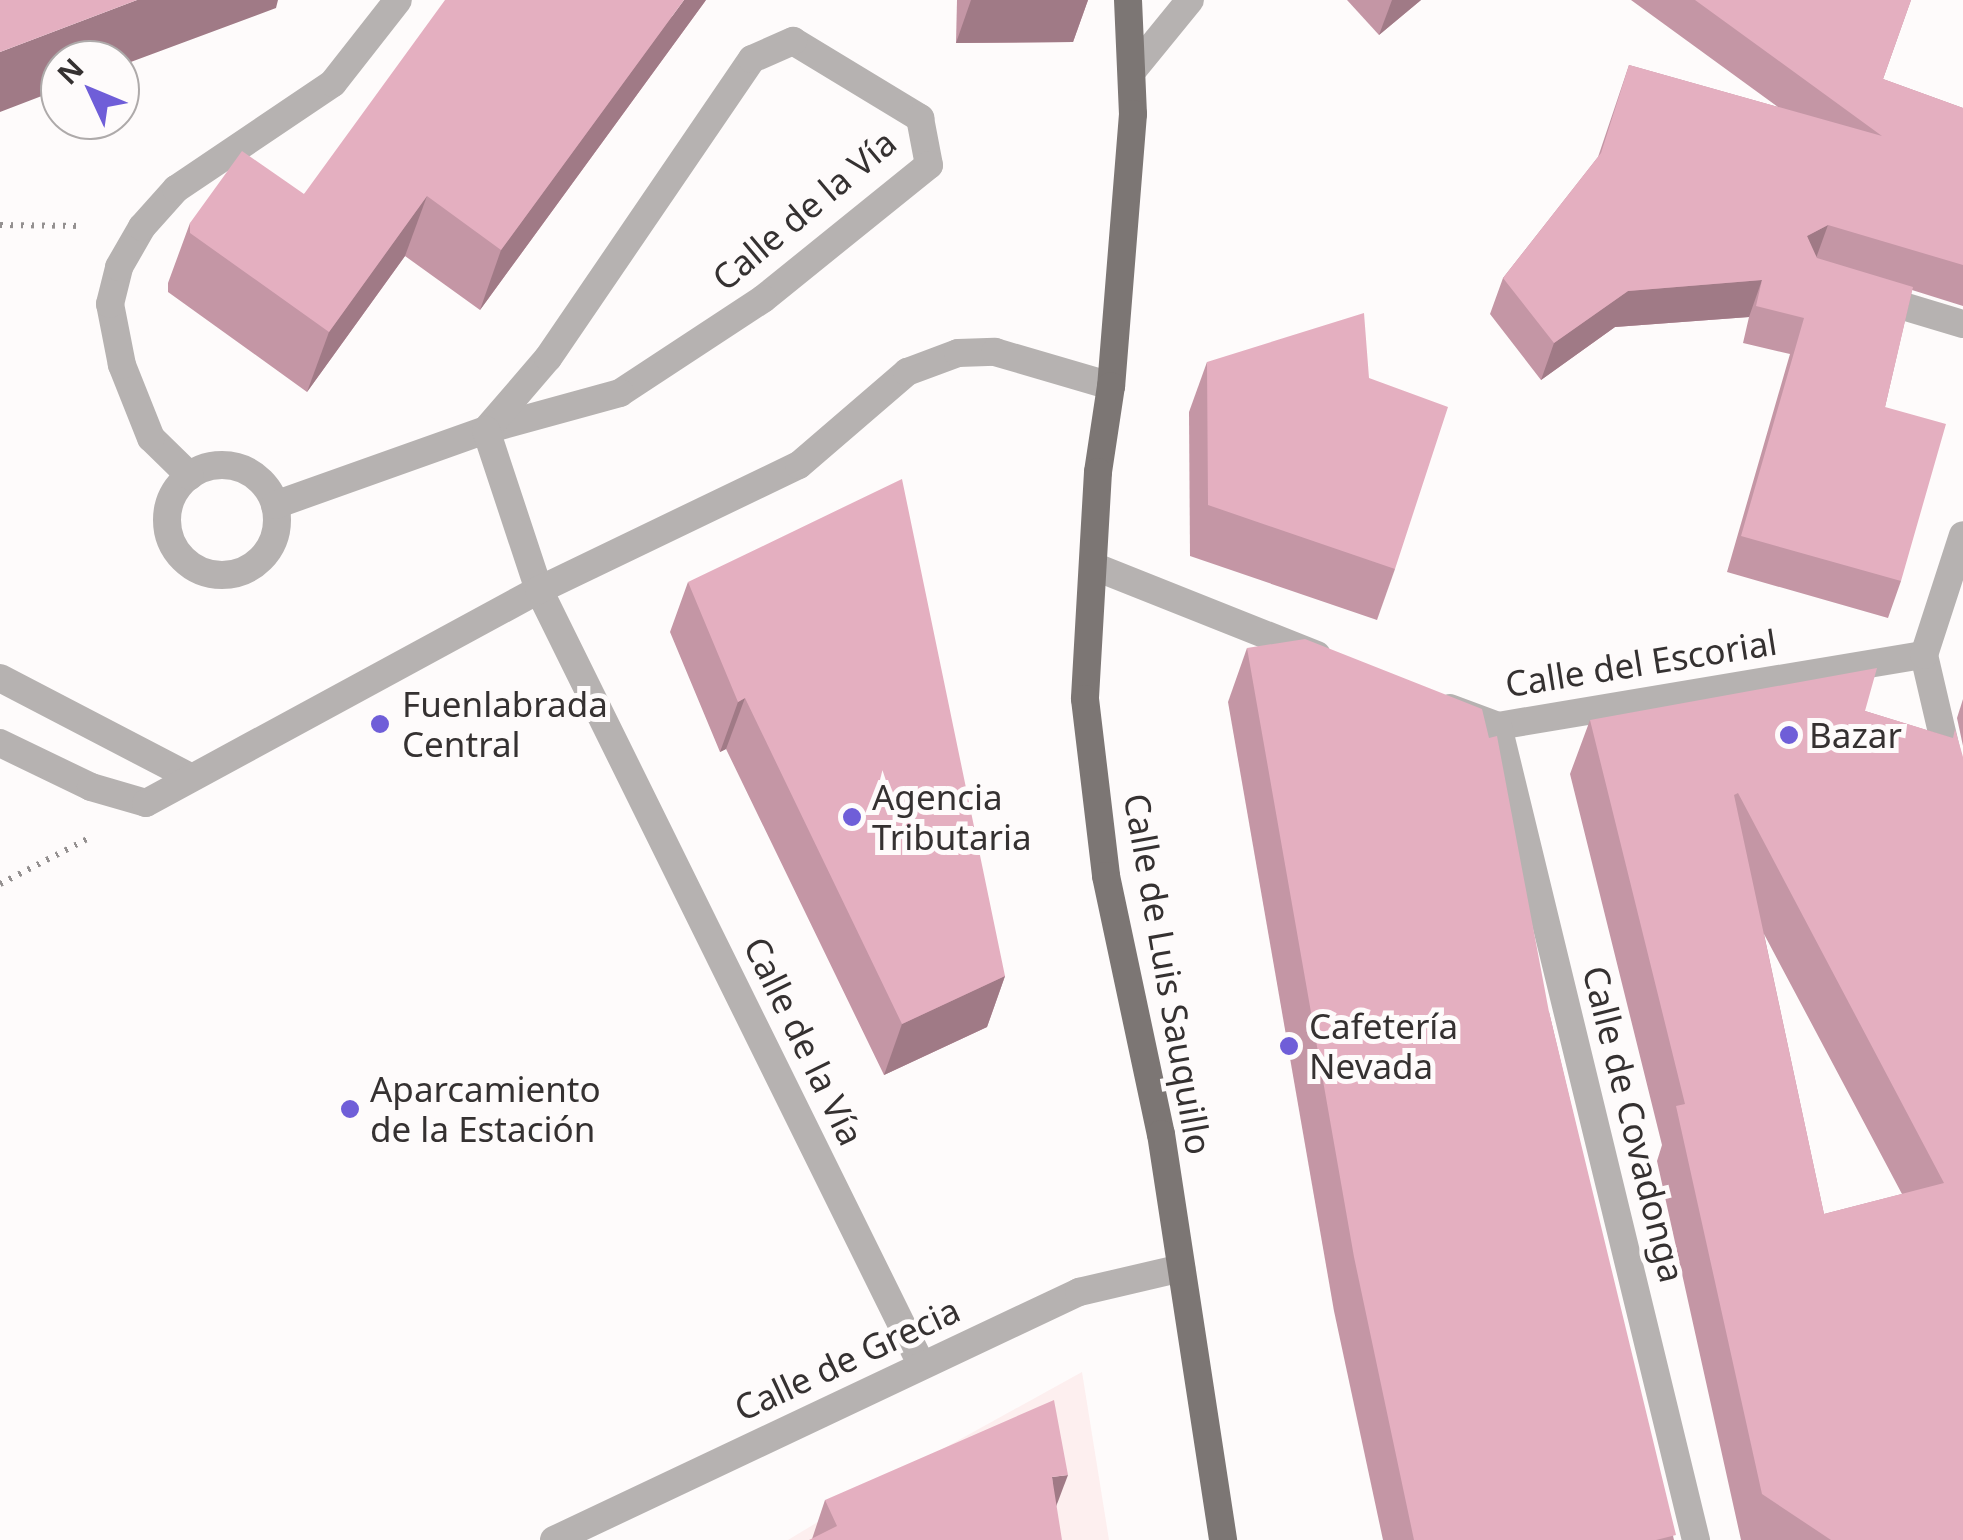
<!DOCTYPE html>
<meta charset="utf-8">
<style>
body{margin:0}
#map{position:relative;width:1963px;height:1540px;overflow:hidden;background:#fefbfb;font-family:"Noto Sans",sans-serif}
div>[style]{position:absolute}
.built>*{inset:0;background:#fdefef}
.path>*{height:6px;margin-top:-3px;transform-origin:0;background:repeating-linear-gradient(90deg,#949090 0 2.5px,transparent 0 10.5px)}
.service>*{height:28px;margin:-14px;padding:0 14px;transform-origin:14px;border-radius:14px;background:#b6b2b1}
.service>.ring{margin:-14px;padding:0;box-sizing:content-box;background:none;border:28px solid #b6b2b1;border-radius:50%}
.minor>*{height:28px;margin:-14px;padding:0 14px;transform-origin:14px;border-radius:14px;background:#b6b2b1}
.tertiary>*{height:28px;margin:-14px;padding:0 14px;transform-origin:14px;border-radius:14px;background:#b6b2b1}
.primary>*{height:28px;margin:-14px;padding:0 14px;transform-origin:14px;border-radius:14px;background:#7c7674}
.wall>*{inset:0;background:#c496a5}
.shaded-wall>*{inset:0;background:#a07a86}
.building>*{inset:0;background:#e4afc0}
.dots>*{width:28px;height:28px;translate:-50% -50%;box-sizing:border-box;border:5px solid #fefbfb;border-radius:50%}
span{translate:-50% -50%;white-space:nowrap;text-align:center;line-height:1.15;-webkit-text-stroke:10px #fefbfb;paint-order:stroke}
.street-label{font-size:35px;color:#353131}
.poi-label{font-size:35px;color:#353131}
.left{translate:0 -50%;text-align:left}
.north{position:absolute;left:40px;top:40px;width:100px;height:100px;box-sizing:border-box;background:#fefbfb;border:2px solid #aeaaaa;border-radius:50%;rotate:314deg;font-size:28px;font-weight:700;line-height:40px;text-align:center;color:#353131}
.north::after{content:'';display:block;margin:auto;width:35px;height:45px;background:#6f5ed8;clip-path:polygon(50% 0,100% 100%,50% 72%,0 100%)}
</style>
<div id="map">
<div class="built">
<div style="clip-path:polygon(1082px 1372px,1109px 1540px,788px 1540px,892px 1477px)"></div>
</div>
<div class="path">
<div style="left:0;top:225px;width:84px;rotate:0.7deg"></div>
<div style="left:0;top:884px;width:100px;rotate:-27.3deg"></div>
</div>
<div class="service">
<div style="left:793px;top:41px;width:149px;rotate:31.2deg"></div>
<div style="left:920px;top:118px;width:48px;rotate:79.2deg"></div>
<div style="left:929px;top:165px;width:213px;rotate:141.1deg"></div>
<div style="left:763px;top:299px;width:171px;rotate:146.7deg"></div>
<div style="left:620px;top:393px;width:139px;rotate:164.6deg"></div>
<div style="left:486px;top:430px;width:95px;rotate:-49.3deg"></div>
<div style="left:548px;top:358px;width:362px;rotate:-55.7deg"></div>
<div style="left:752px;top:59px;width:45px;rotate:-23.7deg"></div>
<div class="ring" style="left:167px;top:465px;width:82px;height:82px"></div>
<div style="left:190px;top:476px;width:54px;rotate:-135.7deg"></div>
<div style="left:151px;top:438px;width:79px;rotate:-111.7deg"></div>
<div style="left:122px;top:365px;width:62px;rotate:-101.1deg"></div>
<div style="left:110px;top:304px;width:38px;rotate:-76deg"></div>
<div style="left:119px;top:267px;width:46px;rotate:-60.1deg"></div>
<div style="left:142px;top:227px;width:51px;rotate:-48.2deg"></div>
<div style="left:176px;top:189px;width:189px;rotate:-34deg"></div>
<div style="left:333px;top:83px;width:105px;rotate:-51.9deg"></div>
<div style="left:275px;top:505px;width:224px;rotate:-19.6deg"></div>
</div>
<div class="minor">
<div style="left:1133px;top:70px;width:90px;rotate:-50.8deg"></div>
<div style="left:1873px;top:297px;width:94px;rotate:16.7deg"></div>
<div style="left:486px;top:430px;width:169px;rotate:71.7deg"></div>
<div style="left:539px;top:590px;width:863px;rotate:63.73deg"></div>
<div style="left:1093px;top:566px;width:241px;rotate:21.7deg"></div>
<div style="left:1924px;top:655px;width:172px;rotate:76.9deg"></div>
<div style="left:0;top:678px;width:212px;rotate:27.5deg"></div>
<div style="left:1450px;top:708px;width:51px;rotate:20.6deg"></div>
<div style="left:1498px;top:726px;width:432px;rotate:-9.5deg"></div>
<div style="left:1924px;top:655px;width:126px;rotate:-72deg"></div>
<div style="left:1498px;top:726px;width:838px;rotate:76.33deg"></div>
<div style="left:0;top:743px;width:101px;rotate:25.8deg"></div>
<div style="left:91px;top:787px;width:57px;rotate:16.2deg"></div>
<div style="left:146px;top:803px;width:447px;rotate:-28.5deg"></div>
<div style="left:539px;top:590px;width:288px;rotate:-25.7deg"></div>
<div style="left:799px;top:465px;width:143px;rotate:-40.7deg"></div>
<div style="left:907px;top:372px;width:54px;rotate:-20.4deg"></div>
<div style="left:958px;top:353px;width:37px;rotate:-2deg"></div>
<div style="left:995px;top:352px;width:121px;rotate:16.3deg"></div>
</div>
<div class="tertiary">
<div style="left:554px;top:1540px;width:581px;rotate:-25.29deg"></div>
<div style="left:1079px;top:1292px;width:105px;rotate:-13.2deg"></div>
</div>
<div class="primary">
<div style="left:1128px;top:0;width:114px;rotate:87.5deg"></div>
<div style="left:1133px;top:114px;width:273px;rotate:94.6deg"></div>
<div style="left:1111px;top:386px;width:87px;rotate:98.6deg"></div>
<div style="left:1098px;top:472px;width:227px;rotate:93.3deg"></div>
<div style="left:1085px;top:699px;width:178px;rotate:83.2deg"></div>
<div style="left:1106px;top:876px;width:264px;rotate:78deg"></div>
<div style="left:1161px;top:1134px;width:411px;rotate:81.3deg"></div>
</div>
<div class="wall">
<div style="clip-path:polygon(706px 0,480px 310px,405px 256px,307px 392px,168px 292px,168px 283px,190px 223px,304px 194px)"></div>
<div style="clip-path:polygon(957px 0,1088px 0,1073px 42px,956px 43px)"></div>
<div style="clip-path:polygon(1347px 0,1421px 0,1379px 35px)"></div>
<div style="clip-path:polygon(1631px 0,1911px 0,1883px 79px,1963px 108px,1963px 306px,1912px 290px,1885px 407px,1901px 581px,1888px 618px,1727px 572px,1790px 354px,1743px 343px,1749px 317px,1615px 327px,1541px 380px,1490px 314px,1503px 278px,1598px 157px,1629px 65px,1778px 107px)"></div>
<div style="clip-path:polygon(1207px 362px,1369px 378px,1395px 569px,1377px 620px,1190px 556px,1189px 412px)"></div>
<div style="clip-path:polygon(688px 582px,1005px 976px,987px 1027px,884px 1075px,726px 749px,720px 752px,670px 632px)"></div>
<div style="clip-path:polygon(1247px 648px,1549px 1012px,1674px 1540px,1383px 1540px,1334px 1311px,1228px 702px)"></div>
<div style="clip-path:polygon(1963px 699px,1963px 746px,1957px 718px)"></div>
<div style="clip-path:polygon(evenodd,1865px 711px,1952px 738px,1963px 1540px,1741px 1540px,1657px 1161px,1662px 1145px,1570px 774px,1590px 720px,1865px 711px,1764px 934px,1902px 1194px,1824px 1214px,1764px 934px)"></div>
<div style="clip-path:polygon(825px 1500px,1056px 1506px,812px 1539px)"></div>
</div>
<div class="shaded-wall">
<div style="clip-path:polygon(137px 0,278px 0,276px 8px,120px 66px,120px 60px,60px 60px,60px 89px,0 112px,0 52px)"></div>
<div style="clip-path:polygon(684px 0,706px 0,480px 310px,501px 250px)"></div>
<div style="clip-path:polygon(971px 0,1088px 0,1073px 42px,956px 43px)"></div>
<div style="clip-path:polygon(1392px 0,1421px 0,1379px 35px)"></div>
<div style="clip-path:polygon(427px 196px,405px 256px,307px 392px,329px 332px)"></div>
<div style="clip-path:polygon(1828px 225px,1815px 261px,1807px 236px)"></div>
<div style="clip-path:polygon(1762px 280px,1749px 317px,1615px 327px,1541px 380px,1554px 343px,1628px 291px)"></div>
<div style="clip-path:polygon(745px 698px,726px 749px,720px 752px,738px 702px)"></div>
<div style="clip-path:polygon(1005px 976px,987px 1027px,884px 1075px,902px 1024px)"></div>
<div style="clip-path:polygon(1068px 1475px,1054px 1512px,1052px 1477px)"></div>
</div>
<div class="building">
<div style="clip-path:polygon(0 0,137px 0,0 52px)"></div>
<div style="clip-path:polygon(445px 0,684px 0,501px 250px,427px 196px,329px 332px,190px 233px,190px 223px,242px 151px,304px 194px)"></div>
<div style="clip-path:polygon(1695px 0,1911px 0,1883px 79px,1963px 108px,1963px 265px,1828px 225px,1807px 236px,1817px 258px,1913px 287px,1885px 407px,1946px 424px,1901px 581px,1741px 536px,1804px 318px,1756px 306px,1762px 280px,1628px 291px,1554px 343px,1503px 278px,1601px 153px,1629px 65px,1882px 136px)"></div>
<div style="clip-path:polygon(1364px 313px,1369px 378px,1448px 407px,1395px 569px,1208px 505px,1207px 362px)"></div>
<div style="clip-path:polygon(902px 479px,1005px 976px,902px 1024px,745px 698px,738px 702px,688px 582px)"></div>
<div style="clip-path:polygon(1305px 639px,1482px 709px,1489px 738px,1497px 736px,1549px 1012px,1676px 1535px,1656px 1540px,1414px 1540px,1354px 1257px,1247px 648px)"></div>
<div style="clip-path:polygon(evenodd,1877px 668px,1865px 711px,1953px 738px,1955px 729px,1963px 757px,1963px 1540px,1831px 1540px,1762px 1494px,1676px 1106px,1685px 1104px,1590px 720px,1877px 668px,1738px 793px,1944px 1183px,1824px 1214px,1734px 795px,1738px 793px)"></div>
<div style="clip-path:polygon(1054px 1400px,1068px 1475px,1052px 1477px,1062px 1540px,809px 1540px,837px 1526px,825px 1500px)"></div>
</div>
<div class="dots">
<div style="left:380px;top:724px;background:#6f5ed8"></div>
<div style="left:1789px;top:735px;background:#6f5ed8"></div>
<div style="left:852px;top:817px;background:#6f5ed8"></div>
<div style="left:1289px;top:1046px;background:#6f5ed8"></div>
<div style="left:350px;top:1109px;background:#6f5ed8"></div>
</div>
<div class="street-label">
<span style="left:804px;top:210px;rotate:-40deg">Calle de la Vía</span>
<span style="left:1641px;top:663px;rotate:-9deg">Calle del Escorial</span>
<span style="left:1168px;top:974px;rotate:80deg">Calle de Luis Sauquillo</span>
<span style="left:804px;top:1041px;rotate:64deg">Calle de la Vía</span>
<span style="left:1634px;top:1124px;rotate:76deg">Calle de Covadonga</span>
<span style="left:847px;top:1359px;rotate:-25deg">Calle de Grecia</span>
</div>
<div class="poi-label">
<span class="left" style="left:402px;top:724px">Fuenlabrada<br>Central</span>
<span class="left" style="left:1809px;top:735px">Bazar</span>
<span class="left" style="left:872px;top:817px">Agencia<br>Tributaria</span>
<span class="left" style="left:1309px;top:1046px">Cafetería<br>Nevada</span>
<span class="left" style="left:370px;top:1109px">Aparcamiento<br>de la Estación</span>
</div>
<div class="north">N</div>
</div>
